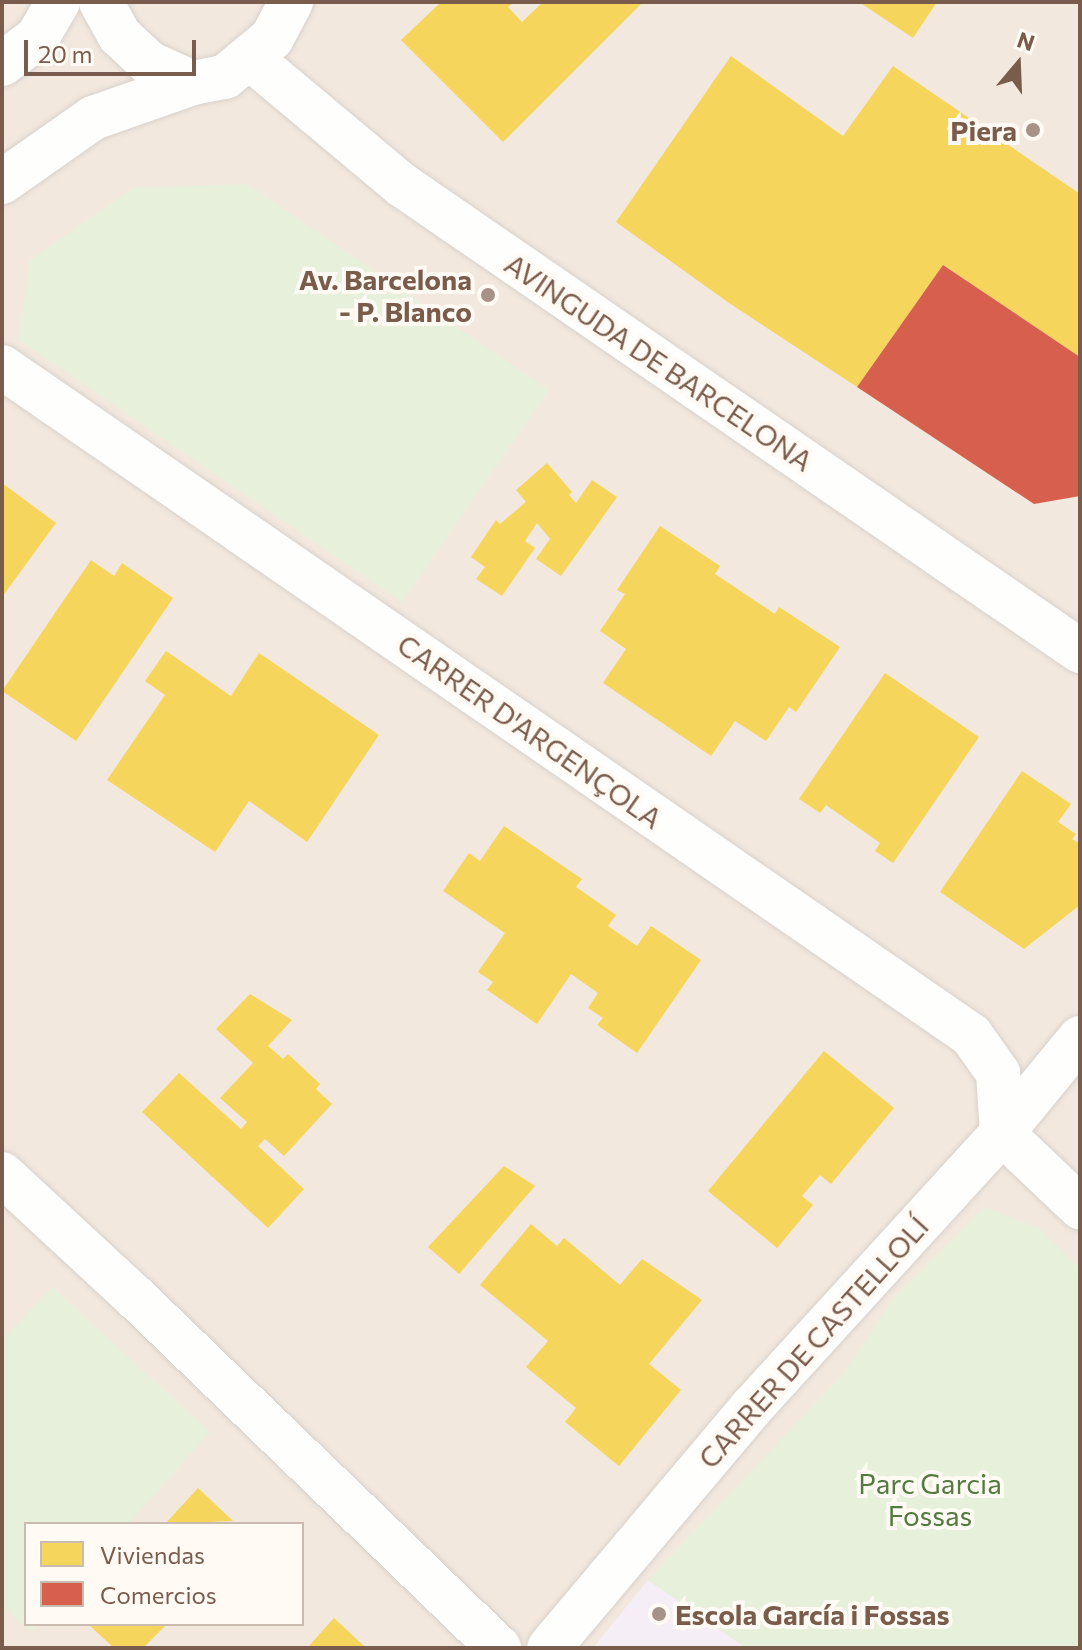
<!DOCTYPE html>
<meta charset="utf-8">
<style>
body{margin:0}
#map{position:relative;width:1082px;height:1650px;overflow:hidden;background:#f9f5f0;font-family:Commissioner,sans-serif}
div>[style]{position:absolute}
.residential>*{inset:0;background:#f2e8de}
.education>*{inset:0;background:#f6eef6}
.green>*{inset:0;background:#e7f0db}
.homes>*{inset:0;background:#f6d55c}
.shops>*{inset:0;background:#d6604d}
.roads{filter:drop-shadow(0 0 2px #d7d1cb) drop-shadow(0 0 2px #d7d1cb)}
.street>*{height:44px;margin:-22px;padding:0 22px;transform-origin:22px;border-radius:22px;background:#fefefd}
.secondary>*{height:44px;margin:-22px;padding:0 22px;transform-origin:22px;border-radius:22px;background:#fefefd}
.dots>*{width:22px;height:22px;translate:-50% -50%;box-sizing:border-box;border:4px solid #fffaf3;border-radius:50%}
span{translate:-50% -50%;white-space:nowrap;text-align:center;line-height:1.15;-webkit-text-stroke:8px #fffaf3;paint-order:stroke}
.poi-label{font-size:28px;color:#7a5c4d;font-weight:700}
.right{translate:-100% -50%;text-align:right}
.left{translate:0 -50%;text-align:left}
.street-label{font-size:28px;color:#7a5c4d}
.park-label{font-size:28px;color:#537a41}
.frame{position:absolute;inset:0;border:4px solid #7a5c4d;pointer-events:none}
.legend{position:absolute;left:24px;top:1522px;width:280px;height:104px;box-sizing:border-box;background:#fffaf3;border:2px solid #cabbb1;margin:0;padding:10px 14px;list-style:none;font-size:24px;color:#7a5c4d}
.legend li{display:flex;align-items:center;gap:16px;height:40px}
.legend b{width:40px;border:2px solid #cabbb1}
.north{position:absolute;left:978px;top:24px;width:80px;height:80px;-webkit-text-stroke:6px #fffaf3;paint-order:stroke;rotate:19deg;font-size:22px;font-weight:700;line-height:32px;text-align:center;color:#7a5c4d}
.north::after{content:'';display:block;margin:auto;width:28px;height:36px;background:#7a5c4d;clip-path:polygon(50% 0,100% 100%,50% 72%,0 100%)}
.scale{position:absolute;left:24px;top:40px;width:172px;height:36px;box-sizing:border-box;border:4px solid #7a5c4d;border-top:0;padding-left:10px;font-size:24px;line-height:28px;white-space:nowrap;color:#7a5c4d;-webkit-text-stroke:6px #fffaf3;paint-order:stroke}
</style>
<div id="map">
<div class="residential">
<div style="clip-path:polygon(evenodd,2px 2px,1080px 2px,1080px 1648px,2px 1648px,2px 2px,26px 1524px,302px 1524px,302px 1624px,26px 1624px,26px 1524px)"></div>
</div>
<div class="education">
<div style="clip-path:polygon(648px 1580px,746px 1648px,593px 1648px)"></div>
</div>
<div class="green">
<div style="clip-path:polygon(247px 184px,549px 390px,402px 602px,19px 340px,30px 260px,133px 188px)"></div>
<div style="clip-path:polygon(985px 1207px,1038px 1228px,1080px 1268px,1080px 1648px,746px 1648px,648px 1580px,843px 1374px,896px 1295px)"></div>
<div style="clip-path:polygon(52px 1287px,210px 1432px,128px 1524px,26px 1524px,26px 1624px,39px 1624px,32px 1632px,2px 1606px,2px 1340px)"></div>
</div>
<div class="homes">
<div style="clip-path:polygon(441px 2px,514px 2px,508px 7px,522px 22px,543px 2px,643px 2px,503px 142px,401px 40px)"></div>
<div style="clip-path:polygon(859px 2px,937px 2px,913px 38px)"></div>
<div style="clip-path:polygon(731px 56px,843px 136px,893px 66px,1080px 194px,1080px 357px,943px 265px,857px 387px,729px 303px,616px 222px)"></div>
<div style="clip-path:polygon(547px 463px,572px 492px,569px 495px,576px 503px,592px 480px,617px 497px,561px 576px,536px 559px,550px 539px,537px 523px,525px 541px,535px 548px,502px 596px,476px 579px,485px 567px,471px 557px,496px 520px,500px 524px,526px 502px,516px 490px)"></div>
<div style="clip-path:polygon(2px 483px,56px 523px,2px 597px)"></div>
<div style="clip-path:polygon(660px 526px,720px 566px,715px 574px,775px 614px,779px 607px,840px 647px,796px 712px,789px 707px,766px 741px,735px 721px,711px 756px,603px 683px,626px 649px,600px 631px,625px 594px,617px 590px)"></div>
<div style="clip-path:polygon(91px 560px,114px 576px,122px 563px,173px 598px,76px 741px,2px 691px)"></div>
<div style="clip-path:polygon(166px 651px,231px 696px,259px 653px,379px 735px,307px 842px,249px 801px,215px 852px,107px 780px,165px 695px,145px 681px)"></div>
<div style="clip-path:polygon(885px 673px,979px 737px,893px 863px,875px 851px,880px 843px,826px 805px,820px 813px,799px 799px)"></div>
<div style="clip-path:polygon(1022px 771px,1071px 804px,1058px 822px,1076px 834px,1072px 839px,1080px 844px,1080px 905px,1024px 949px,940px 892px)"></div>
<div style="clip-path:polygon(504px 826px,582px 879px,576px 887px,616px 915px,608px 926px,637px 946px,651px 926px,701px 960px,637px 1053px,597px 1025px,603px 1018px,588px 1008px,598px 993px,571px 974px,537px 1024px,487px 990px,493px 982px,478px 972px,505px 933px,443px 891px,469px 853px,480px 861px)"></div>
<div style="clip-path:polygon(250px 994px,292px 1020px,268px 1046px,283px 1059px,288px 1054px,320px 1084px,316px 1089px,332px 1104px,284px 1156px,265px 1139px,258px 1146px,304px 1189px,268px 1228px,142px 1112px,179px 1073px,241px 1129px,247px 1122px,220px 1098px,253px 1063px,216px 1029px)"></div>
<div style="clip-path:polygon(824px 1051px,894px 1108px,831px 1184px,820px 1175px,802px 1196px,813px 1205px,777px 1248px,708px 1191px)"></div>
<div style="clip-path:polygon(504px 1166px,535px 1186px,459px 1274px,428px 1247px)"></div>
<div style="clip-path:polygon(531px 1224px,557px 1246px,564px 1238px,620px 1285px,642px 1259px,702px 1300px,649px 1364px,681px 1390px,619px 1466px,565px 1422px,576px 1408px,526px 1367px,548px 1341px,480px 1285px)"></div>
<div style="clip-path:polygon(198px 1488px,233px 1521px,165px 1524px)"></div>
<div style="clip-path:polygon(334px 1618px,366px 1648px,307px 1648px)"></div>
<div style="clip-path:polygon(88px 1624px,167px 1624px,143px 1648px,114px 1648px)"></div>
</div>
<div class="shops">
<div style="clip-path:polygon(943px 265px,1080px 357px,1080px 496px,1034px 504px,857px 387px)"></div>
</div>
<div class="roads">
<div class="street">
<div style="left:250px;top:58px;width:198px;rotate:39.9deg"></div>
<div style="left:402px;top:185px;width:823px;rotate:34.5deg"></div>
<div style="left:2px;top:367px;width:1177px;rotate:34.58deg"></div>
<div style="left:971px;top:1035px;width:47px;rotate:54.6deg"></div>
<div style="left:998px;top:1073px;width:60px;rotate:86.2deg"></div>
<div style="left:1002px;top:1133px;width:108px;rotate:43.5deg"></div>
<div style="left:2px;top:1174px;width:181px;rotate:42.8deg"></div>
<div style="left:135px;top:1297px;width:506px;rotate:43.96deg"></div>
<div style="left:549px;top:1648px;width:315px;rotate:-49.9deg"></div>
<div style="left:752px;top:1407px;width:371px;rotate:-47.6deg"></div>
<div style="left:1002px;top:1133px;width:123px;rotate:-50.6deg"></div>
</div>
<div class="secondary">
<div style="left:101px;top:2px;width:38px;rotate:61deg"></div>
<div style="left:119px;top:35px;width:41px;rotate:43deg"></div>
<div style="left:149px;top:63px;width:48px;rotate:24.4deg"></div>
<div style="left:2px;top:64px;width:44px;rotate:-36.6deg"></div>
<div style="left:37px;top:38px;width:42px;rotate:-59.7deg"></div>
<div style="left:2px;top:182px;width:111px;rotate:-35.1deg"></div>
<div style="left:93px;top:118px;width:106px;rotate:-19.3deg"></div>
<div style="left:193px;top:83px;width:33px;rotate:-11deg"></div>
<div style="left:225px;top:77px;width:61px;rotate:-39.7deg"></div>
<div style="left:272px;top:38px;width:41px;rotate:-62.2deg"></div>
</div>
</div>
<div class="dots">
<div style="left:1033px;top:130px;background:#a69286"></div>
<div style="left:488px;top:295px;background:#a69286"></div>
<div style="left:659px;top:1614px;background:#a69286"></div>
</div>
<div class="poi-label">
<span class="right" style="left:1017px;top:130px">Piera</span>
<span class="right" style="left:472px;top:295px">Av. Barcelona<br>- P. Blanco</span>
<span class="left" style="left:675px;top:1614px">Escola García i Fossas</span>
</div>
<div class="street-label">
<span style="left:659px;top:362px;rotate:34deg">AVINGUDA DE BARCELONA</span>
<span style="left:530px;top:731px;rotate:35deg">CARRER D'ARGENÇOLA</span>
<span style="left:813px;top:1342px;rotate:-48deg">CARRER DE CASTELLOLÍ</span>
</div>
<div class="park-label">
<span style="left:930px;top:1499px">Parc Garcia<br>Fossas</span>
</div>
<div class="frame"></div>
<ul class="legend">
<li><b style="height:22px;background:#f6d55c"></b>Viviendas</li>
<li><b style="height:22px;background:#d6604d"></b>Comercios</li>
</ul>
<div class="north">N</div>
<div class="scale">20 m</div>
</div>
